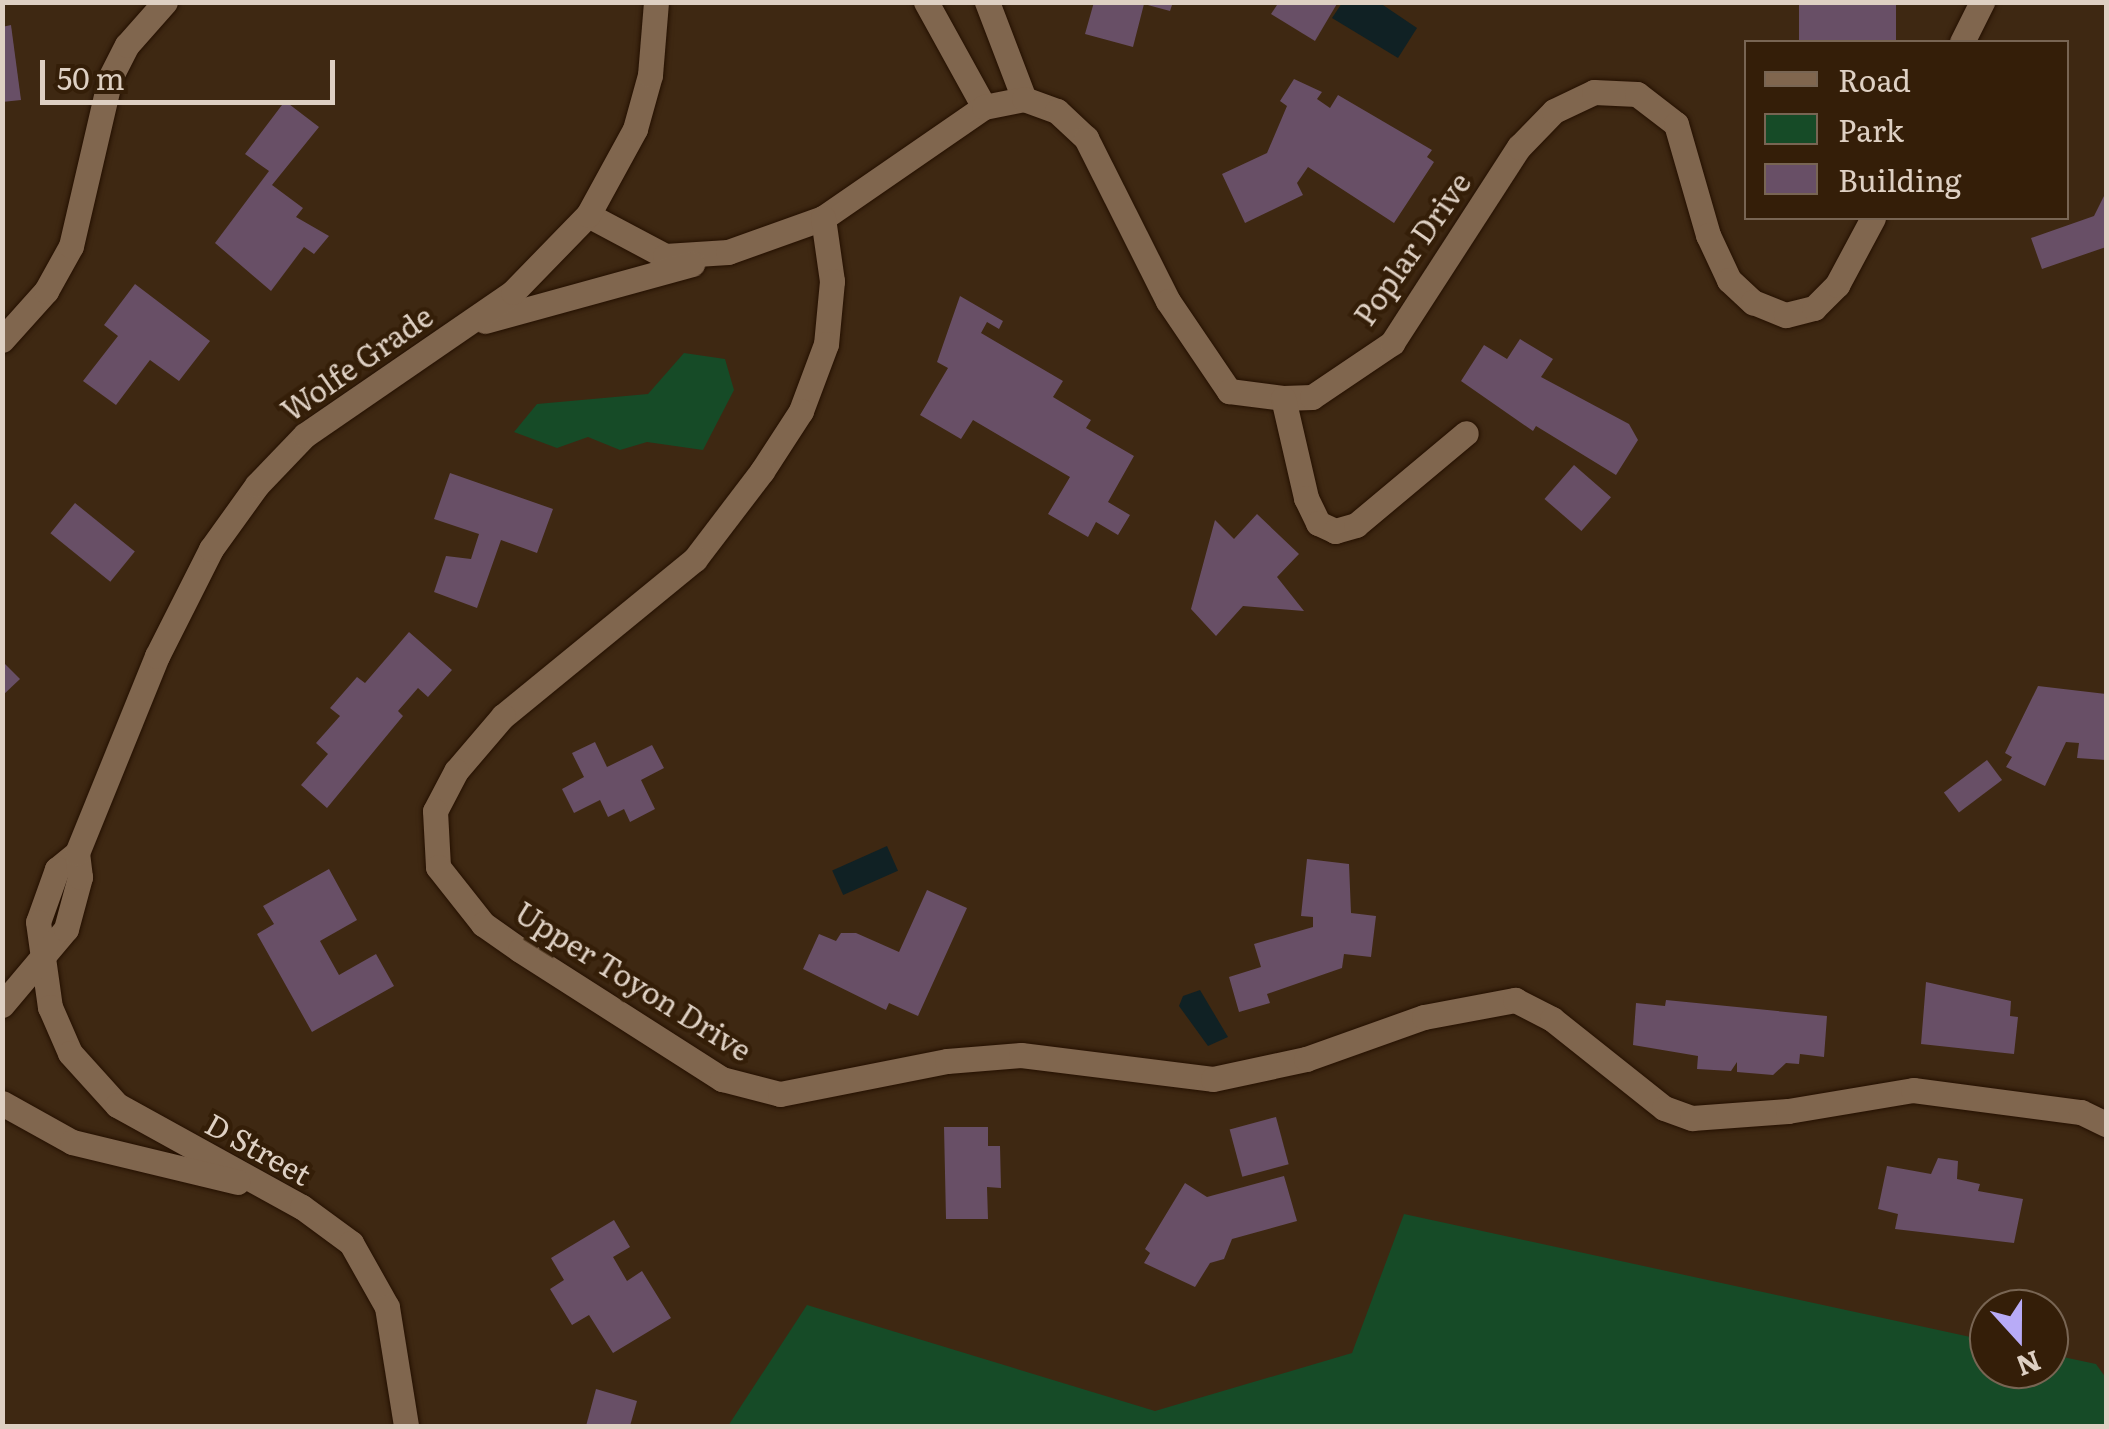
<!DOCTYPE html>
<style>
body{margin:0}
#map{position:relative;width:2109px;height:1429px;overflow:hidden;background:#3e2812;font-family:Literata,serif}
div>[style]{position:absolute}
.green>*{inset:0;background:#164b27}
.water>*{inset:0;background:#102124;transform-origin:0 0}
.building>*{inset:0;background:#684f66;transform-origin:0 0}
.roads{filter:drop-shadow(0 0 2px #241000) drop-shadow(0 0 2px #241000)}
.minor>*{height:25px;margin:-12.5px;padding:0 12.5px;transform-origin:12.5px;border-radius:12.5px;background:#80664e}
span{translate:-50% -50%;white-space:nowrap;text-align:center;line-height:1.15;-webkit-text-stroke:9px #341e08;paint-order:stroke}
.street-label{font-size:30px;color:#ded0c3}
.frame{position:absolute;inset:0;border:5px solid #ded0c3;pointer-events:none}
.legend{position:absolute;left:1744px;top:40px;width:325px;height:180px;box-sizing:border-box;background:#341e08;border:2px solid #786553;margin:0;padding:12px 18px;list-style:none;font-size:30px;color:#ded0c3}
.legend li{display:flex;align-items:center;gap:20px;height:50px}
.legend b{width:50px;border:2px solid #786553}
.north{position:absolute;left:1969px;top:1289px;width:100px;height:100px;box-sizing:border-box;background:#341e08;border:2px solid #786553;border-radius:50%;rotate:159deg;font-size:28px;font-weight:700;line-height:40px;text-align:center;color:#ded0c3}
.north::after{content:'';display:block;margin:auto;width:35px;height:45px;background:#b8abf7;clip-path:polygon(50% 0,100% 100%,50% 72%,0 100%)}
.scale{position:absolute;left:40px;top:60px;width:295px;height:45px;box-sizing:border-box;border:5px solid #ded0c3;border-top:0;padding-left:12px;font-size:30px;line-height:35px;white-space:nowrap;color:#ded0c3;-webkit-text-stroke:8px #341e08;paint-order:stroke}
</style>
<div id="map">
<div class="green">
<div style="clip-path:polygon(684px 353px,725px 359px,734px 390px,703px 450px,647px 442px,620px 450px,588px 437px,557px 448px,514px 432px,537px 404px,648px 394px)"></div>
<div style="clip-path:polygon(1404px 1214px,1989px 1341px,1989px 1369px,2049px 1369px,2049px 1354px,2096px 1364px,2106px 1378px,2106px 1426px,728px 1426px,807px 1305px,1155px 1411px,1352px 1353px)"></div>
</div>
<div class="water">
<div style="clip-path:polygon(1342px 3px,1380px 3px,1417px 28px,1398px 58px,1332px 18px)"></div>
<div style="left:887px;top:846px;width:27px;height:60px;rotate:66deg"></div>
<div style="clip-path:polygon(1200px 990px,1228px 1037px,1208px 1046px,1179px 1006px,1183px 996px)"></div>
</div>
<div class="building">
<div style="clip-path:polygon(1094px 2px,1173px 2px,1170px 11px,1144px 4px,1133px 47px,1085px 34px)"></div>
<div style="clip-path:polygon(1279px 2px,1338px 2px,1315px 41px,1271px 14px)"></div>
<div style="left:1799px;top:2px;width:97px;height:40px"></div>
<div style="clip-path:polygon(11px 25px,21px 100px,2px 102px,2px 27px)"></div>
<div style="clip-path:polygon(1294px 79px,1322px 92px,1317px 99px,1330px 108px,1338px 95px,1432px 150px,1427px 157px,1434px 162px,1394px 223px,1308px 167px,1297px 183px,1303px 195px,1245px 223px,1222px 174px,1267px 153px,1287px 106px,1280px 101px)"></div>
<div style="clip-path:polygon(285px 101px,319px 127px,272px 185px,303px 208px,296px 217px,329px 236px,314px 254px,304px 247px,271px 291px,215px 243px,269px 171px,245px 154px)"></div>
<div style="clip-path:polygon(2106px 192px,2106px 247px,2042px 269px,2031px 238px,2094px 216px)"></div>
<div style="clip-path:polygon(135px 284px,210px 341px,179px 381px,150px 360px,116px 405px,83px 381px,118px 336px,104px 325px)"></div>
<div style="clip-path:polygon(960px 296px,1003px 321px,999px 329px,987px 322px,981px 333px,1063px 381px,1053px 397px,1091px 420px,1086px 428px,1134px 456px,1108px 502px,1130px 515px,1118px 535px,1096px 522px,1088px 537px,1048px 514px,1070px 477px,973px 420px,961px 439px,920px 415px,948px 368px,937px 362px)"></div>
<div style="clip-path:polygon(1520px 339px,1553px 359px,1541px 377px,1629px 424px,1638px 440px,1616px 475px,1536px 426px,1533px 431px,1461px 381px,1484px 345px,1507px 359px)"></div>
<div style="left:1574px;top:465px;width:49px;height:45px;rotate:41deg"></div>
<div style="clip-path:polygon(450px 473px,553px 509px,537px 553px,501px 540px,477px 608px,434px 592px,446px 556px,471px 559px,479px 534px,434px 519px)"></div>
<div style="left:75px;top:503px;width:77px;height:39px;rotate:39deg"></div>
<div style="clip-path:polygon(1257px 514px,1299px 554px,1277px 577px,1304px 611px,1243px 606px,1216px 636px,1191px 609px,1215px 520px,1234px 539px)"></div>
<div style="clip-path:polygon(409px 632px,452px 670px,428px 697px,418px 688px,398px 711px,403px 716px,327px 808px,301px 785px,328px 754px,316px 743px,340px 716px,330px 708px,357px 677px,365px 683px)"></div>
<div style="clip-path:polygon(2px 661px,20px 679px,2px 696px)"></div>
<div style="clip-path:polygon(2038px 686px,2106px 694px,2106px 760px,2077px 758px,2079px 743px,2066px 742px,2045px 786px,2006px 767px,2012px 757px,2005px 753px)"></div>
<div style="clip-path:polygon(595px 742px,607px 767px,652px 745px,664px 768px,641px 780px,655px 809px,630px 822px,624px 809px,608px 817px,600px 800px,574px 813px,562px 789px,584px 777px,572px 753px)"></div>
<div style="left:1987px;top:760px;width:25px;height:54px;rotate:53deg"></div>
<div style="clip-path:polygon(1307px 859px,1349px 864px,1351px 913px,1376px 916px,1371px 957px,1344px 954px,1342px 968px,1267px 994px,1270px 1003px,1239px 1012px,1229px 977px,1261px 967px,1254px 944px,1313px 927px,1313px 917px,1301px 916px)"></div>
<div style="clip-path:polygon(329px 869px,357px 920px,320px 941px,339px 975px,376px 954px,394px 986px,312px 1032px,257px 934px,274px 924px,263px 906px)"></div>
<div style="clip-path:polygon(927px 890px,967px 908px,918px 1016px,889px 1003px,886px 1010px,803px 969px,819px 934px,836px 941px,841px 933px,856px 933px,899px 952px)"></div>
<div style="clip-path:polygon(1926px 982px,2011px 1001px,2010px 1016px,2018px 1017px,2014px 1054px,1921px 1044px)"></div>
<div style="clip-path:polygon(1666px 1000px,1827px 1016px,1824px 1057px,1800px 1054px,1799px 1064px,1786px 1063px,1773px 1075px,1737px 1072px,1737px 1062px,1731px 1071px,1697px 1069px,1698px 1056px,1633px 1045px,1636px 1003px,1665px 1006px)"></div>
<div style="left:1276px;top:1117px;width:49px;height:48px;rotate:75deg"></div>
<div style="clip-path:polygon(944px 1127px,988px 1127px,988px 1146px,1000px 1146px,1001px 1188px,987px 1187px,988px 1219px,946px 1219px)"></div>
<div style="clip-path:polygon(1938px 1158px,1958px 1161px,1957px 1179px,1980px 1184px,1978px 1191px,2023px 1199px,2014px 1243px,1895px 1229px,1898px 1214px,1878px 1209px,1887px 1166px,1931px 1174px)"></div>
<div style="clip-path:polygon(1284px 1176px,1297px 1221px,1232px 1239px,1224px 1259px,1210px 1263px,1195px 1287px,1144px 1263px,1150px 1253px,1145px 1249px,1185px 1183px,1207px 1197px)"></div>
<div style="clip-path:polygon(614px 1220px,630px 1247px,613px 1257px,627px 1281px,642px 1271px,671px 1318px,613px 1353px,589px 1315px,572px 1325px,550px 1289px,564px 1280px,551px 1258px)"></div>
<div style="clip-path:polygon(596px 1389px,637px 1401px,630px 1426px,586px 1426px)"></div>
</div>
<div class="roads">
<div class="minor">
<div style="left:926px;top:2px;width:120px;rotate:61.1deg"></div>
<div style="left:987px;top:2px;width:104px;rotate:69.1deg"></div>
<div style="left:1962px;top:42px;width:45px;rotate:-63.4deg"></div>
<div style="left:588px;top:215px;width:87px;rotate:28deg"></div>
<div style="left:665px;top:256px;width:63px;rotate:-3.6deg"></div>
<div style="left:728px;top:252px;width:101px;rotate:-19.7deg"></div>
<div style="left:823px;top:218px;width:196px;rotate:-34.6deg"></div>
<div style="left:984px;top:107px;width:41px;rotate:-11.3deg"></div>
<div style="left:1024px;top:99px;width:35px;rotate:20deg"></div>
<div style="left:1057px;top:111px;width:40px;rotate:43deg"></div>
<div style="left:1086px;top:138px;width:182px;rotate:63.3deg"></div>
<div style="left:1168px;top:301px;width:109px;rotate:55.9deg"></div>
<div style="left:1229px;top:391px;width:54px;rotate:7.4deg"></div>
<div style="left:1283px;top:398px;width:29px;rotate:-2deg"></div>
<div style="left:1312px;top:397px;width:97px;rotate:-34deg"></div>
<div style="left:1392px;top:343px;width:234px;rotate:-57.1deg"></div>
<div style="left:1519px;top:147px;width:50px;rotate:-45.8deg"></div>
<div style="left:1554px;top:111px;width:44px;rotate:-25.4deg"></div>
<div style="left:1594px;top:92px;width:43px;rotate:2.7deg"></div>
<div style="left:1637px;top:94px;width:49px;rotate:37.6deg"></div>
<div style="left:1676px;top:124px;width:116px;rotate:73.9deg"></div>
<div style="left:1708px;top:235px;width:50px;rotate:65deg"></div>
<div style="left:1729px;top:280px;width:33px;rotate:43deg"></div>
<div style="left:1753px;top:302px;width:35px;rotate:22deg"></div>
<div style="left:1786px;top:315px;width:29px;rotate:-14deg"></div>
<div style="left:1814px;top:308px;width:33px;rotate:-45deg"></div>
<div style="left:1837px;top:285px;width:76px;rotate:-61.8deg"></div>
<div style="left:823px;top:218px;width:64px;rotate:81.9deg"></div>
<div style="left:832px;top:281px;width:63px;rotate:95.4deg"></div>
<div style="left:826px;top:344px;width:72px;rotate:110.5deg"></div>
<div style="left:801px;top:411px;width:72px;rotate:123deg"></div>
<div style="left:762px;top:471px;width:111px;rotate:127.3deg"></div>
<div style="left:695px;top:559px;width:248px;rotate:140.7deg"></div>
<div style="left:503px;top:716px;width:72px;rotate:130.5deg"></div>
<div style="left:456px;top:771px;width:45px;rotate:117.7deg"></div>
<div style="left:435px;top:811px;width:56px;rotate:86.9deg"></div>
<div style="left:438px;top:867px;width:73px;rotate:51.7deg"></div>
<div style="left:483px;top:924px;width:45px;rotate:35.1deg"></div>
<div style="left:520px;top:950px;width:240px;rotate:32.6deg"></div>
<div style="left:722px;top:1079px;width:60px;rotate:14.5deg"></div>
<div style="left:780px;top:1094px;width:170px;rotate:-11.2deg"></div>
<div style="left:947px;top:1061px;width:74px;rotate:-4.6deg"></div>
<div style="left:1021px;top:1055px;width:193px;rotate:7.1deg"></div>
<div style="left:1213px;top:1079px;width:95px;rotate:-12.1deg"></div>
<div style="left:1306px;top:1059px;width:125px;rotate:-19.6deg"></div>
<div style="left:1424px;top:1017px;width:93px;rotate:-10.6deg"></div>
<div style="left:1515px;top:1000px;width:42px;rotate:27.2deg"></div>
<div style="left:1552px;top:1019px;width:143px;rotate:38.5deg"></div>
<div style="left:1664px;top:1108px;width:30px;rotate:20deg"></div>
<div style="left:1692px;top:1118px;width:96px;rotate:-4.2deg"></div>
<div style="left:1788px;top:1111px;width:127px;rotate:-9.5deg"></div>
<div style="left:1913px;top:1090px;width:169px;rotate:7.5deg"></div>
<div style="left:2081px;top:1112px;width:28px;rotate:26deg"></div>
<div style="left:485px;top:321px;width:215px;rotate:-15.4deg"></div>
<div style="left:2px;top:340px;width:66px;rotate:-48.1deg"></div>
<div style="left:46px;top:291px;width:51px;rotate:-60.9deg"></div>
<div style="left:71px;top:246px;width:172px;rotate:-76.9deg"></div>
<div style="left:110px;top:78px;width:37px;rotate:-63deg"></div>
<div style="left:127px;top:45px;width:57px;rotate:-48.5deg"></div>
<div style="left:1283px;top:398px;width:103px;rotate:77deg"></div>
<div style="left:1306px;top:498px;width:28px;rotate:64deg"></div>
<div style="left:1318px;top:523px;width:19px;rotate:25deg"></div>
<div style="left:1335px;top:531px;width:22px;rotate:-16deg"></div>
<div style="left:1356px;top:525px;width:143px;rotate:-39.9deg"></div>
<div style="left:77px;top:853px;width:26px;rotate:141deg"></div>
<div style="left:57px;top:869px;width:56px;rotate:109.7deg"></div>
<div style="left:38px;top:922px;width:86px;rotate:82deg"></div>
<div style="left:50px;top:1007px;width:50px;rotate:66.5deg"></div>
<div style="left:70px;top:1053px;width:70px;rotate:47.9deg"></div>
<div style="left:117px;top:1105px;width:211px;rotate:28.9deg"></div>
<div style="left:302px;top:1207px;width:61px;rotate:36.3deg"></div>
<div style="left:351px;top:1243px;width:73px;rotate:60.6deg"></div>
<div style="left:387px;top:1307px;width:121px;rotate:80.9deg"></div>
<div style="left:2px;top:1005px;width:99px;rotate:-49.9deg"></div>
<div style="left:66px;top:929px;width:54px;rotate:-74.9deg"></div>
<div style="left:80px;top:877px;width:24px;rotate:-97deg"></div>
<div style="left:77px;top:853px;width:213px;rotate:-67.9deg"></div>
<div style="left:157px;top:656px;width:120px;rotate:-63.2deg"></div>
<div style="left:211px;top:549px;width:79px;rotate:-54.3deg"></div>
<div style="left:257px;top:485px;width:69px;rotate:-46.2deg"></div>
<div style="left:305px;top:435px;width:252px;rotate:-34.5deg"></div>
<div style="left:513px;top:292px;width:107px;rotate:-45.8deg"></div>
<div style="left:588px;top:215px;width:98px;rotate:-61.3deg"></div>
<div style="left:635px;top:129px;width:56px;rotate:-74.5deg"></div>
<div style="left:650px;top:75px;width:73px;rotate:-85.3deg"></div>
<div style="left:2px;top:1103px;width:80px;rotate:29.1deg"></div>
<div style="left:72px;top:1142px;width:170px;rotate:13.6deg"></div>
</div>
</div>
<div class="street-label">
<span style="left:1411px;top:248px;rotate:-55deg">Poplar Drive</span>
<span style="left:356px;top:362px;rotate:-35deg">Wolfe Grade</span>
<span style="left:634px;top:980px;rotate:32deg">Upper Toyon Drive</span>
<span style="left:259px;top:1148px;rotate:29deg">D Street</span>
</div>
<div class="frame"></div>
<ul class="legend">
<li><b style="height:12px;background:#80664e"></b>Road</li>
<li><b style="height:28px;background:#164b27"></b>Park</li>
<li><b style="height:28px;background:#684f66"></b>Building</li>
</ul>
<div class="north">N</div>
<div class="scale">50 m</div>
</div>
